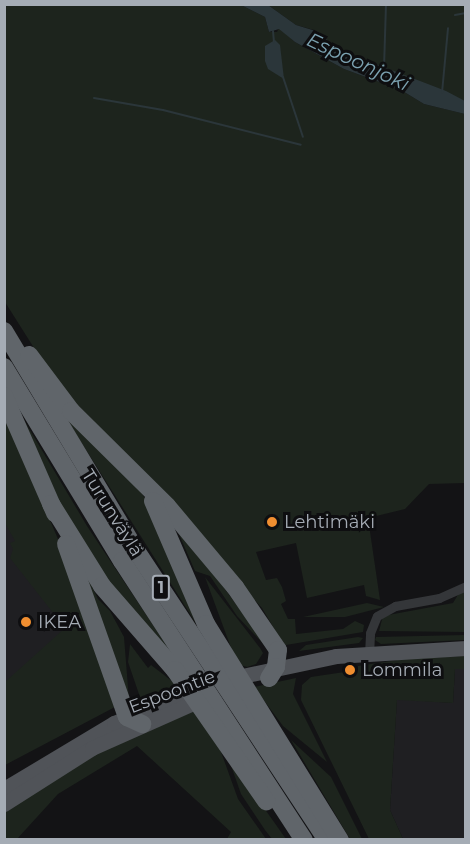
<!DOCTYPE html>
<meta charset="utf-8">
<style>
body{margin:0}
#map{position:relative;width:470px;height:844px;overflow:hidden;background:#131315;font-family:Montserrat,sans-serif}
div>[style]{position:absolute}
.built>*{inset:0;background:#1f1f22}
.green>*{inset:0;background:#1d241d}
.water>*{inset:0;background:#2b363a}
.stream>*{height:2px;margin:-1px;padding:0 1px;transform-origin:1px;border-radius:1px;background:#2b363a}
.minor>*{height:9px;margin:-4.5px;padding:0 4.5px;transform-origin:4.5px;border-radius:4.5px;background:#343639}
.primary>*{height:15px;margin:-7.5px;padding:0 7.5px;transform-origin:7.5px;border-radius:7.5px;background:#505358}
.motorway>*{height:18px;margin:-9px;padding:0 9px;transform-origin:9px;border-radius:9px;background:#60656a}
.dots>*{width:16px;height:16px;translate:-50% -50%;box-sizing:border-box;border:3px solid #0e0e10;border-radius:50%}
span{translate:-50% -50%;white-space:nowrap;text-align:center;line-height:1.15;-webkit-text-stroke:6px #0e0e10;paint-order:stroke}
.shield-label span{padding:2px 4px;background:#0e0e10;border:2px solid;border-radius:4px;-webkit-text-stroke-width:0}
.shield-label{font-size:16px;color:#a5acb5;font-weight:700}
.street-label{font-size:18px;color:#a5acb5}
.poi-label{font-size:18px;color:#a5acb5}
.left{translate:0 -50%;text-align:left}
.water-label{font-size:20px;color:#7ba1b0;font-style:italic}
.frame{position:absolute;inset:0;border:6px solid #a5acb5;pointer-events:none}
</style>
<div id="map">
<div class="built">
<div style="clip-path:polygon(4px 461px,74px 636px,4px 713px)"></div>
<div style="clip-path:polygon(455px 669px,465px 669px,465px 839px,403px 839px,390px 810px,397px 699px,453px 703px)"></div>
</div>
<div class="green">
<div style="clip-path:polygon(5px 5px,241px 5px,265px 17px,269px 32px,277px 32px,279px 28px,295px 42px,344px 69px,401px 90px,424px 104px,465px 114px,465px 483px,429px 484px,405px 509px,368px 518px,380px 600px,366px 596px,364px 585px,307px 598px,296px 543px,256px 552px,266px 580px,277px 578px,282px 587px,286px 601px,281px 604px,288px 619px,295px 619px,296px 634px,343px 629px,355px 621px,364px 625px,363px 632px,286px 645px,282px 642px,262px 608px,53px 378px,5px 302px)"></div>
<div style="clip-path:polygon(268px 5px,465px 5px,465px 101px,337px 49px,314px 30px,296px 25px)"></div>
<div style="clip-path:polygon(55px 401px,140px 491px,154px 511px,225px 669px)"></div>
<div style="clip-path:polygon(15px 405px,87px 526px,191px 682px,115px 592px,68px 522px)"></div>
<div style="clip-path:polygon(4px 412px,58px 539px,115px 707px,5px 765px,5px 682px,65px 628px,10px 558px,13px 549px,10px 543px,15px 541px,5px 523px)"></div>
<div style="clip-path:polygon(171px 516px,179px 526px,270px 651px,237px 616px,210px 576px,195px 571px)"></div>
<div style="clip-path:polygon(83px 568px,98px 599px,110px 611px,124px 637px,129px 700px)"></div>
<div style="clip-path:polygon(205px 577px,260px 648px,263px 653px,256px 664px,247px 667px,237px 664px)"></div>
<div style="clip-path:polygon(465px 590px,465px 632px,379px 631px,383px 616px,453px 603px,459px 593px)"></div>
<div style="clip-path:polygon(367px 603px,384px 607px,345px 617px,303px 617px)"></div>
<div style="clip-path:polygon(465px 635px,465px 640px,381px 644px,375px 640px,376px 637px)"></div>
<div style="clip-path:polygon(358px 637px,363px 638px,359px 643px,299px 651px,306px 645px)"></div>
<div style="clip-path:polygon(130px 644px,148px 668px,151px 665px,181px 688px,145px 703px,141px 700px,128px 662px)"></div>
<div style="clip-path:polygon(465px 656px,465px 669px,455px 669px,453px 703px,397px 700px,390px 810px,403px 839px,369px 839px,301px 700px,302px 685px,311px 677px,358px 670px,358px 666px,404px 659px)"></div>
<div style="clip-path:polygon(296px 678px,293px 694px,327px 762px,283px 726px,254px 687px)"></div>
<div style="clip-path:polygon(193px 705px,220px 749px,238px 799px,266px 839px,227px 839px,231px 832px,137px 746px,58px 794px,17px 839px,5px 840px,5px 809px,83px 759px)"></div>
<div style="clip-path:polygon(291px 740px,331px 777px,362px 839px,350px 839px)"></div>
<div style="clip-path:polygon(228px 757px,286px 839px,272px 839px,265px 830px,241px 794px)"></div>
</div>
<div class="water">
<div style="clip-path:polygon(241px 5px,268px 5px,296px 25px,319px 32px,337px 49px,446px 91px,465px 101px,465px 114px,424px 104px,401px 90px,344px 69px,295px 42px,279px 29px,269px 32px,265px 17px)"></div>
<div style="clip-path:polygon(275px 40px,280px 45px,284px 79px,268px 69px,265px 61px,265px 46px)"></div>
</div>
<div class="stream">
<div style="left:455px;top:15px;width:11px;rotate:-10deg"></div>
<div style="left:273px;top:31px;width:12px;rotate:85deg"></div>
<div style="left:384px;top:68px;width:64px;rotate:-88.2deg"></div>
<div style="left:283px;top:77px;width:63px;rotate:71.6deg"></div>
<div style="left:442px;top:93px;width:65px;rotate:-84.7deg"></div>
<div style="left:94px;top:98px;width:70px;rotate:9.9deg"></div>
<div style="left:163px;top:110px;width:142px;rotate:14.2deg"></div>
</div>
<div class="minor">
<div style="left:369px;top:654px;width:21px;rotate:-87deg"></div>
<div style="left:370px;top:633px;width:18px;rotate:-68deg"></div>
<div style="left:377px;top:616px;width:21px;rotate:-29deg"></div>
<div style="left:395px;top:606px;width:45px;rotate:-10.3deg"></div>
<div style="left:439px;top:598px;width:30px;rotate:-24deg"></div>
</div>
<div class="primary">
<div style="left:228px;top:679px;width:110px;rotate:-12deg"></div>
<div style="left:336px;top:656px;width:130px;rotate:-3.5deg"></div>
<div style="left:4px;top:789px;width:128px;rotate:-31deg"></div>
<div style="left:114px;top:723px;width:92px;rotate:-21.6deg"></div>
<div style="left:4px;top:804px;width:104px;rotate:-32.5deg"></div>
<div style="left:92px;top:748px;width:120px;rotate:-24deg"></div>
</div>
<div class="motorway">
<div style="left:4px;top:331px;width:258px;rotate:59deg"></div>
<div style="left:137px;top:552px;width:345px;rotate:56.6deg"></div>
<div style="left:29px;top:355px;width:70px;rotate:53.1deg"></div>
<div style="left:71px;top:411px;width:135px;rotate:44.7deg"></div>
<div style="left:167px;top:506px;width:106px;rotate:50deg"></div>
<div style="left:235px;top:587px;width:76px;rotate:55.7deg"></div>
<div style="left:278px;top:650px;width:17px;rotate:97deg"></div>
<div style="left:276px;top:667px;width:13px;rotate:122deg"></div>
<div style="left:4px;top:367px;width:227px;rotate:58.7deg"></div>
<div style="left:122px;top:561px;width:333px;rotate:56.9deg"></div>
<div style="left:4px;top:396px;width:128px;rotate:66.4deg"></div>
<div style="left:153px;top:501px;width:134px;rotate:66.7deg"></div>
<div style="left:206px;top:624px;width:254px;rotate:58.2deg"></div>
<div style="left:51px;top:504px;width:97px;rotate:58.1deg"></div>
<div style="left:102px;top:586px;width:111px;rotate:49deg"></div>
<div style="left:175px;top:670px;width:160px;rotate:55.2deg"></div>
<div style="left:66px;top:544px;width:183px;rotate:70.6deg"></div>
<div style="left:127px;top:717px;width:17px;rotate:25deg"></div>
</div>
<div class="dots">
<div style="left:272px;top:522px;background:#f08e30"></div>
<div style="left:26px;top:622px;background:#f08e30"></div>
<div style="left:350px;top:670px;background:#f08e30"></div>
</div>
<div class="shield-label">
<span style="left:161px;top:588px">1</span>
</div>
<div class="street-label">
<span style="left:112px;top:513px;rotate:58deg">Turunväylä</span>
<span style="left:172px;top:692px;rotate:-21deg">Espoontie</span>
</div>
<div class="poi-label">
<span class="left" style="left:284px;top:522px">Lehtimäki</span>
<span class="left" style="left:38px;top:622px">IKEA</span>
<span class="left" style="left:362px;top:670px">Lommila</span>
</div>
<div class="water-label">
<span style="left:358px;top:62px;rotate:25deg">Espoonjoki</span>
</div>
<div class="frame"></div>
</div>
